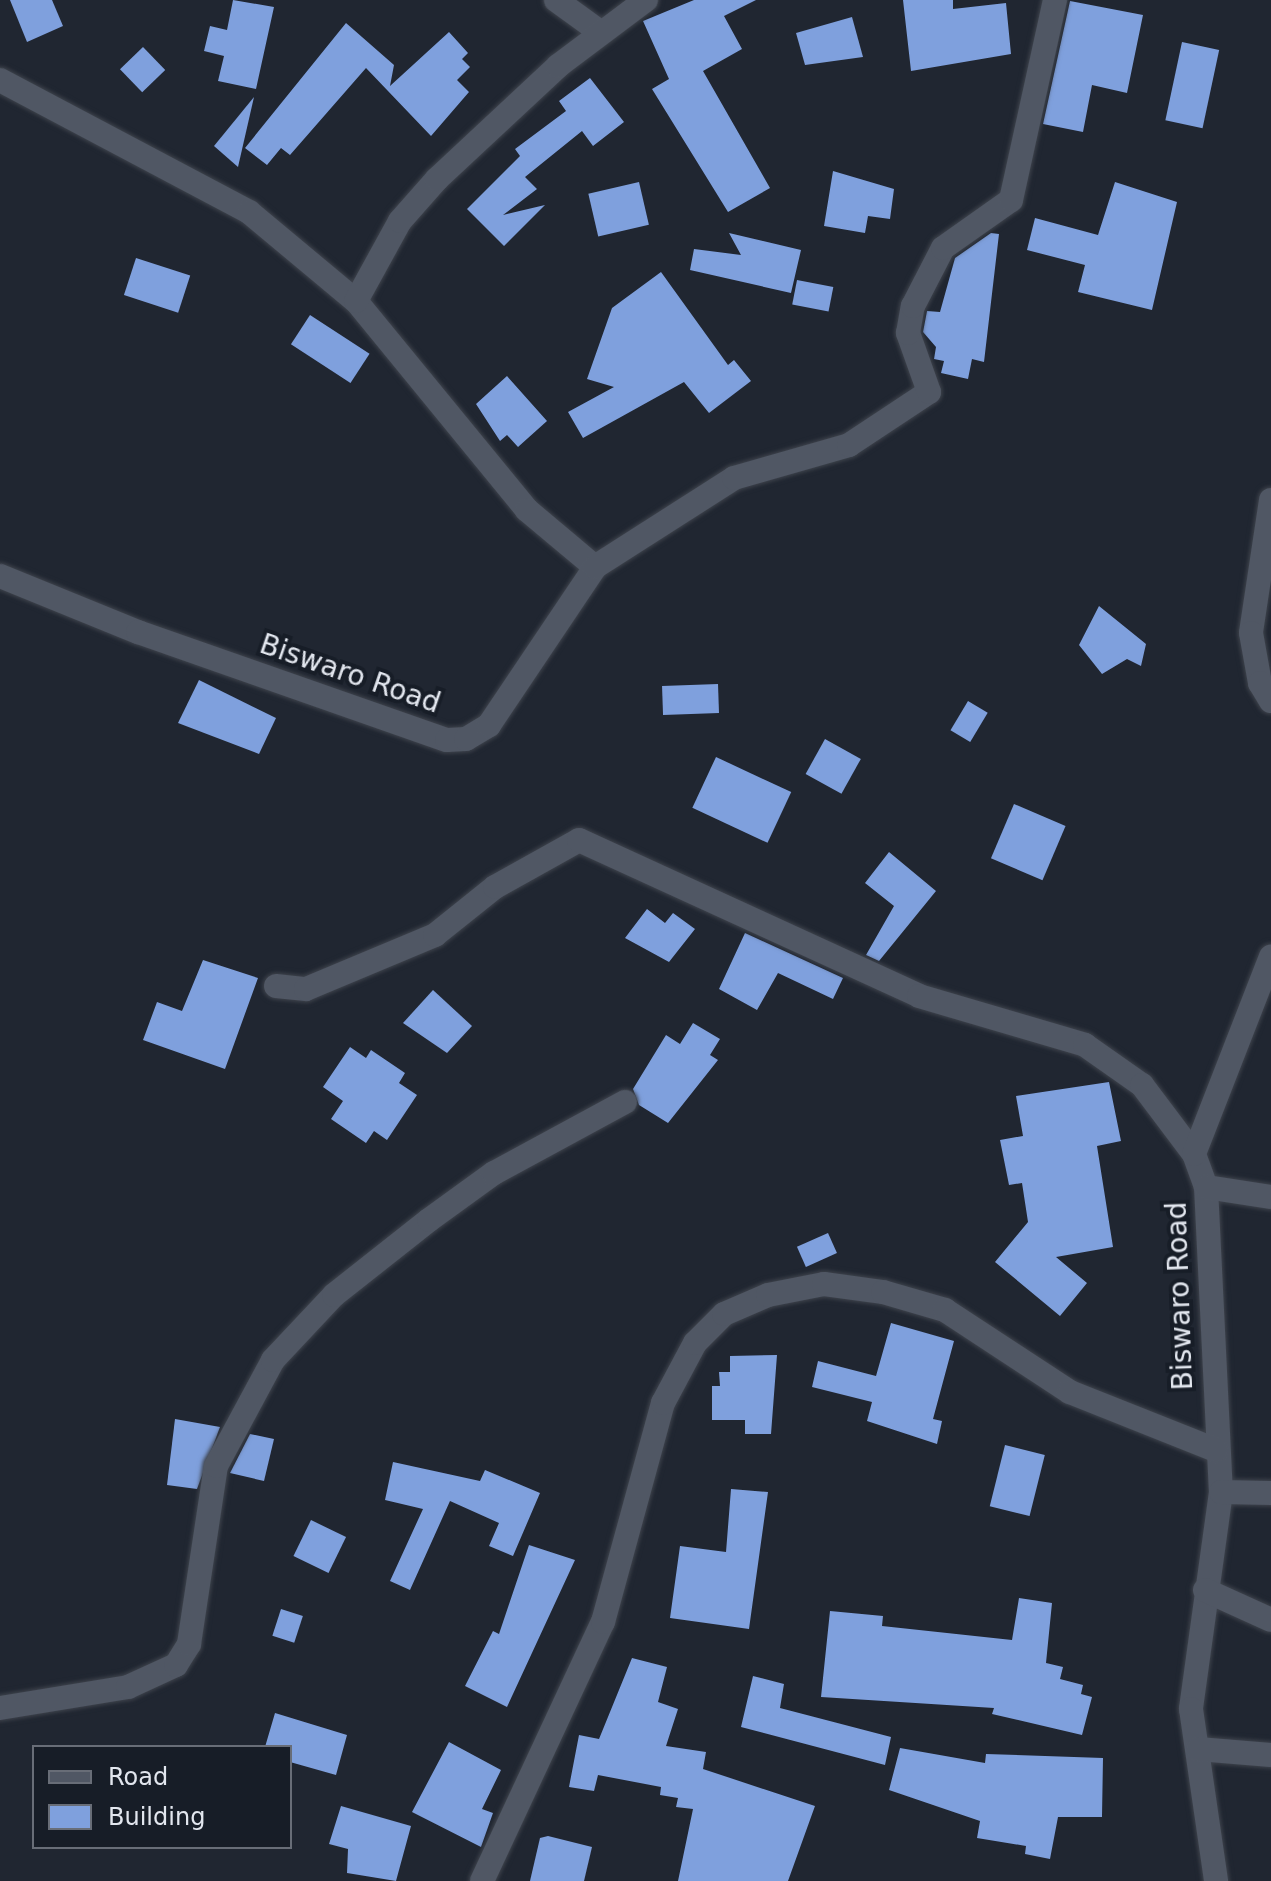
<!DOCTYPE html>
<style>
body{margin:0}
#map{position:relative;width:1271px;height:1881px;overflow:hidden;background:#202631;font-family:"DejaVu Sans",sans-serif}
div>[style]{position:absolute}
.building>*{inset:0;background:#7fa0dd;transform-origin:0 0}
.roads{filter:drop-shadow(0 0 2px #3e434c) drop-shadow(0 0 2px #3e434c)}
.minor>*{height:24px;margin:-12px;padding:0 12px;transform-origin:12px;border-radius:12px;background:#505764}
span{translate:-50% -50%;white-space:nowrap;text-align:center;line-height:1.15;-webkit-text-stroke:8px #171d27;paint-order:stroke}
.street-label{font-size:28px;color:#e2e6ee}
.legend{position:absolute;left:32px;top:1745px;width:260px;height:104px;box-sizing:border-box;background:#171d27;border:2px solid #686d77;margin:0;padding:10px 14px;list-style:none;font-size:24px;color:#e2e6ee}
.legend li{display:flex;align-items:center;gap:16px;height:40px}
.legend b{width:40px;border:2px solid #686d77}
</style>
<div id="map">
<div class="building">
<div style="clip-path:polygon(10px 0,52px 0,63px 26px,27px 42px)"></div>
<div style="clip-path:polygon(233px 0,274px 7px,256px 89px,218px 81px,224px 56px,204px 51px,210px 26px,227px 30px)"></div>
<div style="clip-path:polygon(694px 0,756px 0,724px 16px,742px 49px,703px 71px,770px 188px,728px 212px,652px 89px,669px 79px,643px 21px)"></div>
<div style="clip-path:polygon(903px 0,953px 0,953px 9px,1006px 3px,1011px 54px,911px 71px)"></div>
<div style="clip-path:polygon(1070px 1px,1143px 15px,1127px 93px,1092px 85px,1083px 132px,1043px 124px)"></div>
<div style="clip-path:polygon(852px 17px,863px 57px,805px 65px,796px 33px)"></div>
<div style="clip-path:polygon(346px 23px,394px 65px,390px 86px,449px 32px,468px 53px,462px 59px,470px 67px,457px 80px,469px 92px,431px 136px,366px 68px,290px 155px,281px 148px,267px 165px,245px 148px)"></div>
<div style="left:1182px;top:42px;width:38px;height:80px;rotate:12deg"></div>
<div style="left:143px;top:47px;width:32px;height:32px;rotate:46deg"></div>
<div style="clip-path:polygon(590px 78px,624px 122px,593px 146px,582px 131px,525px 177px,537px 189px,503px 215px,545px 205px,504px 246px,467px 209px,520px 156px,515px 149px,566px 111px,559px 101px)"></div>
<div style="clip-path:polygon(254px 97px,238px 167px,214px 146px)"></div>
<div style="clip-path:polygon(833px 171px,894px 189px,890px 219px,868px 216px,865px 233px,824px 226px)"></div>
<div style="left:639px;top:182px;width:44px;height:52px;rotate:77deg"></div>
<div style="clip-path:polygon(1115px 182px,1177px 202px,1152px 310px,1078px 292px,1085px 265px,1027px 250px,1035px 218px,1098px 235px)"></div>
<div style="clip-path:polygon(729px 233px,801px 250px,791px 293px,690px 270px,694px 249px,741px 255px)"></div>
<div style="clip-path:polygon(991px 233px,999px 234px,984px 362px,972px 359px,968px 379px,941px 373px,944px 361px,934px 359px,936px 347px,923px 332px,927px 311px,940px 312px,955px 258px)"></div>
<div style="left:136px;top:258px;width:57px;height:39px;rotate:18deg"></div>
<div style="clip-path:polygon(661px 272px,728px 365px,734px 360px,751px 381px,709px 413px,684px 382px,583px 438px,568px 412px,614px 387px,587px 379px,612px 308px)"></div>
<div style="left:797px;top:280px;width:37px;height:25px;rotate:11deg"></div>
<div style="left:310px;top:315px;width:71px;height:35px;rotate:33deg"></div>
<div style="clip-path:polygon(507px 376px,547px 421px,518px 447px,507px 435px,500px 441px,476px 404px)"></div>
<div style="clip-path:polygon(1099px 606px,1146px 644px,1141px 666px,1127px 659px,1102px 674px,1079px 645px)"></div>
<div style="clip-path:polygon(199px 680px,276px 718px,259px 754px,178px 723px)"></div>
<div style="left:718px;top:684px;width:29px;height:56px;rotate:88deg"></div>
<div style="left:968px;top:701px;width:23px;height:34px;rotate:31deg"></div>
<div style="left:825px;top:739px;width:41px;height:40px;rotate:29deg"></div>
<div style="left:716px;top:757px;width:83px;height:56px;rotate:25deg"></div>
<div style="left:1014px;top:804px;width:56px;height:59px;rotate:23deg"></div>
<div style="clip-path:polygon(889px 852px,936px 891px,879px 961px,866px 955px,894px 906px,865px 883px)"></div>
<div style="clip-path:polygon(647px 909px,665px 923px,673px 913px,695px 929px,669px 962px,625px 938px)"></div>
<div style="clip-path:polygon(745px 933px,843px 978px,833px 999px,778px 973px,757px 1010px,719px 989px)"></div>
<div style="clip-path:polygon(203px 960px,258px 978px,225px 1069px,143px 1040px,157px 1002px,182px 1011px)"></div>
<div style="clip-path:polygon(433px 990px,472px 1026px,447px 1053px,403px 1023px)"></div>
<div style="clip-path:polygon(693px 1023px,720px 1039px,710px 1055px,718px 1060px,668px 1123px,639px 1105px,633px 1089px,666px 1035px,680px 1044px)"></div>
<div style="clip-path:polygon(350px 1047px,366px 1058px,371px 1050px,405px 1073px,399px 1083px,417px 1095px,387px 1140px,374px 1131px,366px 1143px,331px 1119px,343px 1101px,323px 1087px)"></div>
<div style="clip-path:polygon(1109px 1082px,1121px 1141px,1097px 1146px,1113px 1247px,1056px 1257px,1087px 1283px,1060px 1316px,995px 1262px,1028px 1222px,1022px 1183px,1009px 1185px,1000px 1140px,1023px 1136px,1016px 1096px)"></div>
<div style="left:828px;top:1233px;width:22px;height:34px;rotate:66deg"></div>
<div style="clip-path:polygon(891px 1323px,954px 1341px,933px 1419px,942px 1421px,937px 1444px,867px 1421px,872px 1402px,812px 1387px,818px 1361px,876px 1376px)"></div>
<div style="clip-path:polygon(777px 1355px,771px 1434px,745px 1434px,745px 1420px,712px 1420px,712px 1386px,720px 1386px,719px 1372px,730px 1372px,730px 1356px)"></div>
<div style="clip-path:polygon(175px 1419px,220px 1427px,197px 1489px,167px 1485px)"></div>
<div style="clip-path:polygon(250px 1434px,274px 1439px,264px 1481px,230px 1473px)"></div>
<div style="left:1005px;top:1445px;width:41px;height:63px;rotate:14deg"></div>
<div style="clip-path:polygon(393px 1462px,480px 1481px,485px 1470px,540px 1493px,513px 1556px,489px 1546px,499px 1523px,450px 1501px,410px 1590px,390px 1581px,423px 1509px,385px 1500px)"></div>
<div style="clip-path:polygon(731px 1489px,768px 1492px,749px 1629px,670px 1618px,680px 1546px,726px 1552px)"></div>
<div style="left:311px;top:1520px;width:39px;height:40px;rotate:26deg"></div>
<div style="clip-path:polygon(529px 1545px,575px 1560px,507px 1707px,465px 1686px,493px 1631px,499px 1634px)"></div>
<div style="clip-path:polygon(1019px 1598px,1052px 1603px,1046px 1663px,1063px 1667px,1060px 1679px,1083px 1685px,1081px 1694px,1092px 1697px,1082px 1735px,992px 1714px,994px 1708px,821px 1697px,830px 1611px,883px 1616px,882px 1626px,1012px 1640px)"></div>
<div style="left:281px;top:1609px;width:23px;height:28px;rotate:18deg"></div>
<div style="clip-path:polygon(632px 1658px,667px 1667px,658px 1702px,678px 1709px,666px 1746px,706px 1752px,703px 1769px,815px 1806px,788px 1881px,678px 1881px,693px 1809px,676px 1807px,678px 1798px,660px 1795px,661px 1787px,598px 1775px,594px 1791px,569px 1787px,579px 1735px,599px 1739px)"></div>
<div style="clip-path:polygon(753px 1676px,784px 1684px,780px 1708px,891px 1737px,885px 1765px,741px 1727px)"></div>
<div style="clip-path:polygon(275px 1713px,347px 1735px,336px 1775px,290px 1762px,290px 1747px,265px 1747px)"></div>
<div style="clip-path:polygon(449px 1742px,501px 1770px,482px 1809px,493px 1813px,481px 1847px,412px 1812px)"></div>
<div style="clip-path:polygon(900px 1748px,985px 1763px,986px 1754px,1103px 1758px,1102px 1817px,1058px 1817px,1050px 1859px,1025px 1854px,1026px 1846px,977px 1838px,980px 1821px,889px 1790px)"></div>
<div style="clip-path:polygon(341px 1806px,411px 1826px,396px 1881px,347px 1873px,348px 1849px,329px 1844px)"></div>
<div style="clip-path:polygon(548px 1836px,592px 1847px,584px 1881px,530px 1881px,540px 1838px)"></div>
</div>
<div class="roads">
<div class="minor">
<div style="left:556px;top:0;width:54px;rotate:36deg"></div>
<div style="left:0;top:80px;width:282px;rotate:27.9deg"></div>
<div style="left:249px;top:212px;width:139px;rotate:39.8deg"></div>
<div style="left:356px;top:301px;width:270px;rotate:50.7deg"></div>
<div style="left:527px;top:510px;width:89px;rotate:40deg"></div>
<div style="left:356px;top:301px;width:91px;rotate:-61.2deg"></div>
<div style="left:400px;top:221px;width:56px;rotate:-48.6deg"></div>
<div style="left:437px;top:179px;width:166px;rotate:-43deg"></div>
<div style="left:558px;top:66px;width:110px;rotate:-36.9deg"></div>
<div style="left:1271px;top:500px;width:134px;rotate:98.6deg"></div>
<div style="left:1251px;top:633px;width:51px;rotate:79.8deg"></div>
<div style="left:1260px;top:683px;width:21px;rotate:59deg"></div>
<div style="left:0;top:576px;width:149px;rotate:22.1deg"></div>
<div style="left:138px;top:632px;width:327px;rotate:19.3deg"></div>
<div style="left:447px;top:740px;width:19px;rotate:-3deg"></div>
<div style="left:466px;top:739px;width:27px;rotate:-31deg"></div>
<div style="left:489px;top:725px;width:190px;rotate:-56.1deg"></div>
<div style="left:595px;top:567px;width:165px;rotate:-32.6deg"></div>
<div style="left:734px;top:478px;width:120px;rotate:-16deg"></div>
<div style="left:849px;top:445px;width:96px;rotate:-33.5deg"></div>
<div style="left:929px;top:392px;width:63px;rotate:-109.6deg"></div>
<div style="left:908px;top:333px;width:27px;rotate:-80deg"></div>
<div style="left:913px;top:306px;width:65px;rotate:-62.7deg"></div>
<div style="left:943px;top:248px;width:83px;rotate:-35.2deg"></div>
<div style="left:1011px;top:200px;width:205px;rotate:-77.6deg"></div>
<div style="left:276px;top:986px;width:30px;rotate:6deg"></div>
<div style="left:306px;top:989px;width:140px;rotate:-22.7deg"></div>
<div style="left:435px;top:935px;width:77px;rotate:-38.7deg"></div>
<div style="left:495px;top:887px;width:96px;rotate:-29.2deg"></div>
<div style="left:579px;top:840px;width:374px;rotate:24.6deg"></div>
<div style="left:919px;top:996px;width:173px;rotate:16.4deg"></div>
<div style="left:1085px;top:1045px;width:70px;rotate:35.1deg"></div>
<div style="left:1142px;top:1085px;width:86px;rotate:53deg"></div>
<div style="left:1194px;top:1154px;width:35px;rotate:70deg"></div>
<div style="left:1206px;top:1187px;width:305px;rotate:87.2deg"></div>
<div style="left:1221px;top:1492px;width:219px;rotate:97.9deg"></div>
<div style="left:1191px;top:1709px;width:174px;rotate:81.7deg"></div>
<div style="left:1194px;top:1154px;width:212px;rotate:-68.7deg"></div>
<div style="left:1206px;top:1187px;width:66px;rotate:8.7deg"></div>
<div style="left:1221px;top:1492px;width:50px;rotate:1.1deg"></div>
<div style="left:1205px;top:1590px;width:72px;rotate:24.4deg"></div>
<div style="left:0;top:1708px;width:130px;rotate:-9.3deg"></div>
<div style="left:128px;top:1687px;width:53px;rotate:-24.6deg"></div>
<div style="left:176px;top:1665px;width:25px;rotate:-58deg"></div>
<div style="left:189px;top:1644px;width:180px;rotate:-81.4deg"></div>
<div style="left:216px;top:1466px;width:120px;rotate:-61.7deg"></div>
<div style="left:273px;top:1360px;width:89px;rotate:-46.8deg"></div>
<div style="left:334px;top:1295px;width:121px;rotate:-38.3deg"></div>
<div style="left:429px;top:1220px;width:80px;rotate:-35.9deg"></div>
<div style="left:494px;top:1173px;width:149px;rotate:-28.5deg"></div>
<div style="left:1198px;top:1749px;width:73px;rotate:4.7deg"></div>
<div style="left:482px;top:1881px;width:286px;rotate:-65deg"></div>
<div style="left:603px;top:1622px;width:227px;rotate:-74.7deg"></div>
<div style="left:663px;top:1403px;width:68px;rotate:-61.9deg"></div>
<div style="left:695px;top:1343px;width:41px;rotate:-45deg"></div>
<div style="left:724px;top:1314px;width:48px;rotate:-23.4deg"></div>
<div style="left:768px;top:1295px;width:57px;rotate:-11.1deg"></div>
<div style="left:824px;top:1284px;width:60px;rotate:7.7deg"></div>
<div style="left:883px;top:1292px;width:65px;rotate:16.2deg"></div>
<div style="left:945px;top:1310px;width:149px;rotate:33.3deg"></div>
<div style="left:1070px;top:1392px;width:157px;rotate:21.7deg"></div>
</div>
</div>
<div class="street-label">
<span style="left:350px;top:674px;rotate:19deg">Biswaro Road</span>
<span style="left:1180px;top:1296px;rotate:-92deg">Biswaro Road</span>
</div>
<ul class="legend">
<li><b style="height:10px;background:#505764"></b>Road</li>
<li><b style="height:22px;background:#7fa0dd"></b>Building</li>
</ul>
</div>
